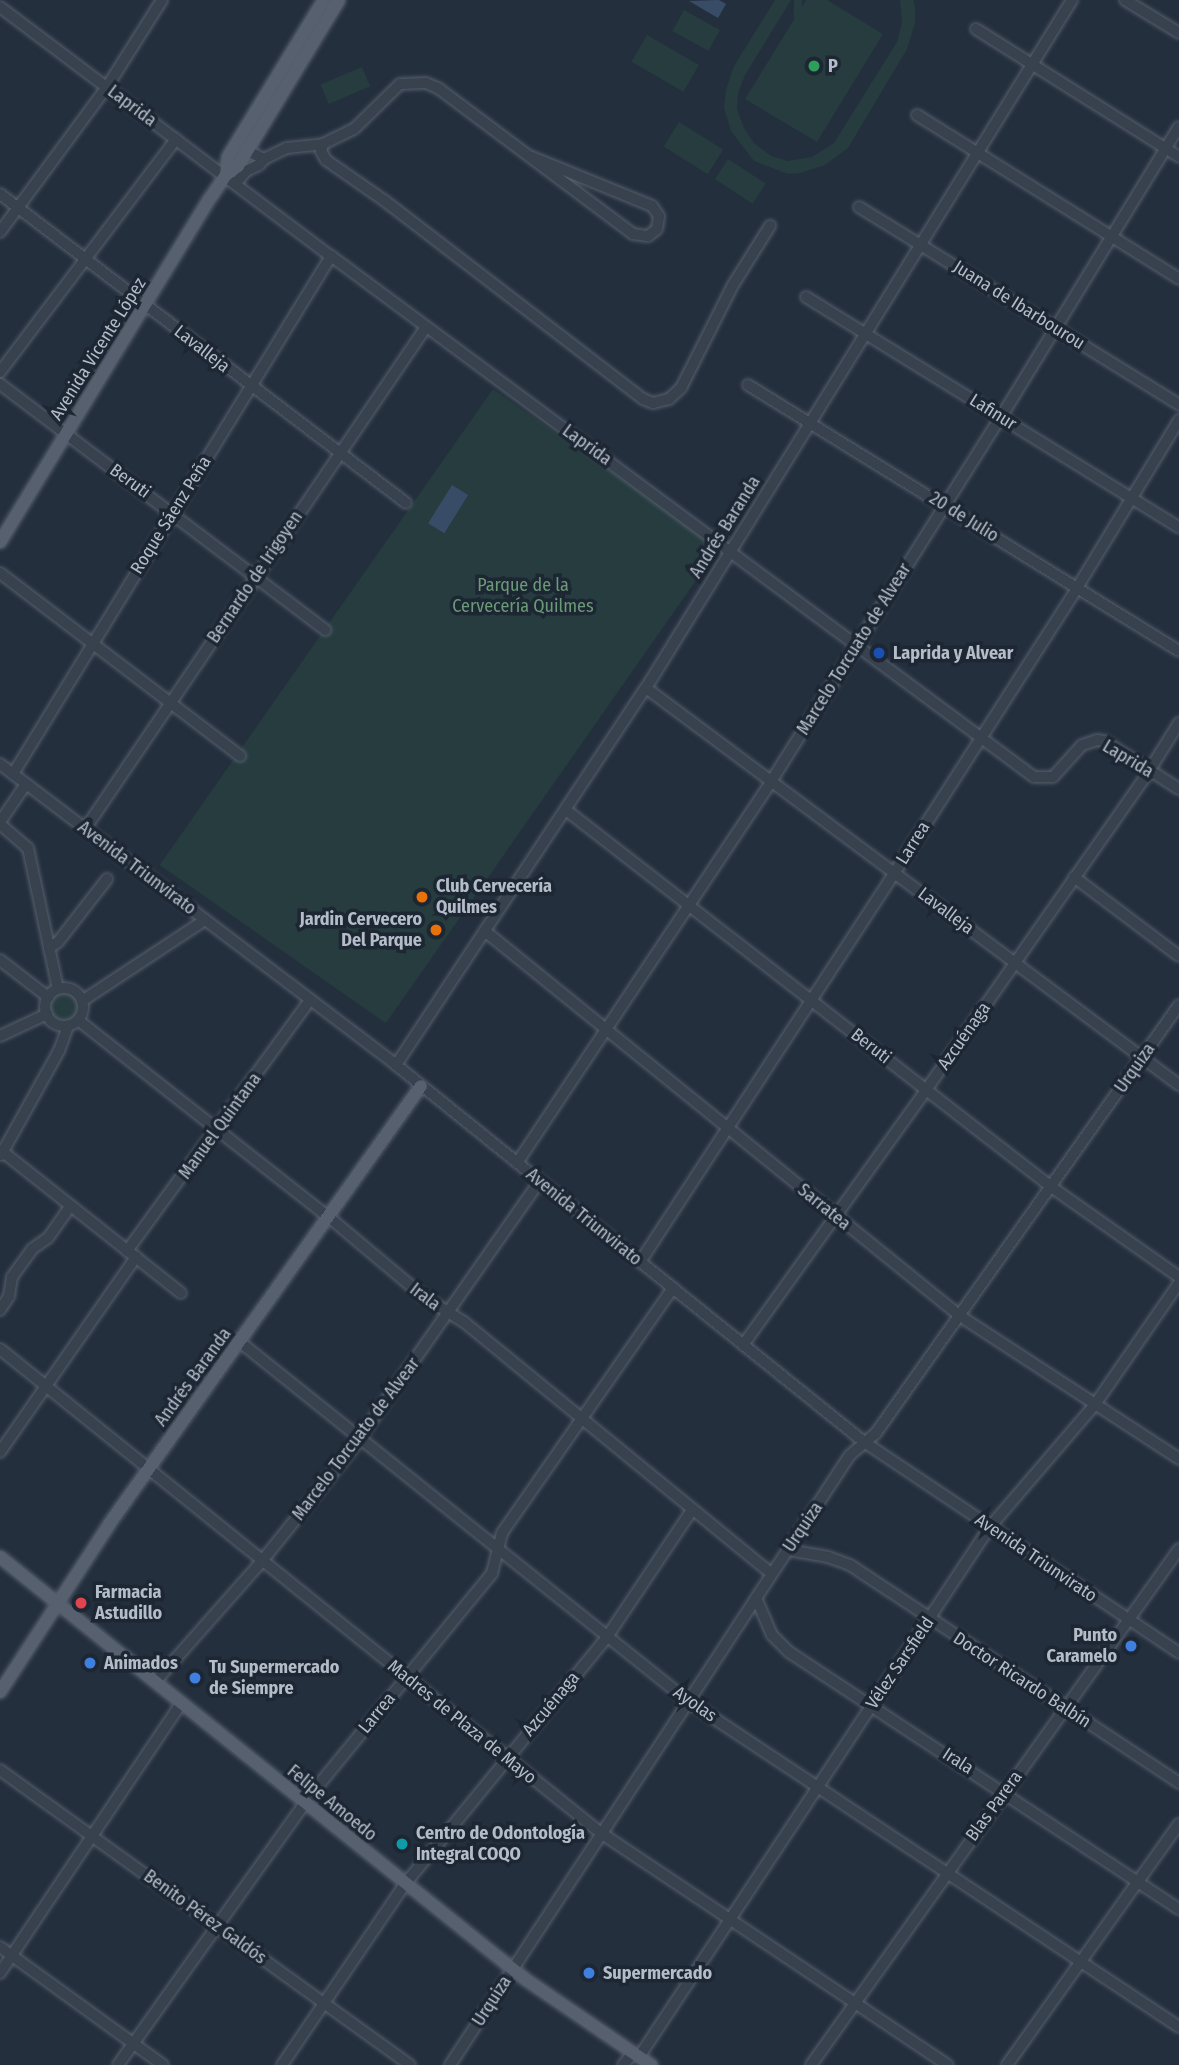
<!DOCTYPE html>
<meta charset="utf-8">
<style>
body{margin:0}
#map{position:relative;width:1179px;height:2065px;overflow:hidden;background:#242f3e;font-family:"Fira Sans Condensed",sans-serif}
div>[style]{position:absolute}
.green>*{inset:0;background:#263c3f;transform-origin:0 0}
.round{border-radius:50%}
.water>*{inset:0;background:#394c67;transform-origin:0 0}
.roads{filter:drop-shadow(0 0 2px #565f6c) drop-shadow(0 0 2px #565f6c)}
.minor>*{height:10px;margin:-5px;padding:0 5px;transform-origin:5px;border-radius:5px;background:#38414e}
.minor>.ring{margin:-5px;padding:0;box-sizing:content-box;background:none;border:10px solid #38414e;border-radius:50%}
.major>*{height:12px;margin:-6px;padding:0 6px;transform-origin:6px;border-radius:6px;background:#56606e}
.dots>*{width:19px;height:19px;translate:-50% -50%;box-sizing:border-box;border:4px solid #1d2633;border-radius:50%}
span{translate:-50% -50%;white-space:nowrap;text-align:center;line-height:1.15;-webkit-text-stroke:7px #1d2633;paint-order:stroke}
.poi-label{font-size:18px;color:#b4bcc9;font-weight:700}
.left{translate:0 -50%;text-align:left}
.right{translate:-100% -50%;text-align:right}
.street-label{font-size:18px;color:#b4bcc9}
.park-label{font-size:18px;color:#6b9a76}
</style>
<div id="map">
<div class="green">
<div style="clip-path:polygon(775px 0,791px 0,745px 75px,738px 93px,737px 109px,744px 128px,754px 143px,771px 156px,788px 161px,812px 157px,834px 143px,897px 42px,902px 22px,900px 0,913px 0,915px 7px,915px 23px,907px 49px,848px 148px,825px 165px,800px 173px,788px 174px,754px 161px,731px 131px,724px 108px,726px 90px,734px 66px)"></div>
<div style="left:794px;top:0;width:8px;height:78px"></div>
<div style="clip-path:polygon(806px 0,827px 0,883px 34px,817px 142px,745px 99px)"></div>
<div style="left:684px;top:10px;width:41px;height:24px;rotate:29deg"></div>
<div style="left:647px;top:35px;width:60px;height:31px;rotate:30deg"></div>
<div style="left:362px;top:67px;width:21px;height:45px;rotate:67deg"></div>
<div style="left:679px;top:122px;width:52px;height:29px;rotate:32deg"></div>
<div style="left:728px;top:159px;width:45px;height:24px;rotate:33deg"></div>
<div style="left:493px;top:389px;width:276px;height:581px;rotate:35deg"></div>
<div class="round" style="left:49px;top:992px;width:30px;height:30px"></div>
</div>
<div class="water">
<div style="clip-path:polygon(719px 0,726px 4px,718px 18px,689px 1px)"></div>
<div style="left:452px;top:485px;width:19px;height:45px;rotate:32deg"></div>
</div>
<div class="roads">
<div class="minor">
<div style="left:1125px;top:0;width:63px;rotate:31.4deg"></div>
<div style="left:0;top:7px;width:414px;rotate:37deg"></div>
<div style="left:331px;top:256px;width:875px;rotate:36.54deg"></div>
<div style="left:1034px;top:777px;width:19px"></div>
<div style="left:1053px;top:777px;width:43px;rotate:-47.8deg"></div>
<div style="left:1082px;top:745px;width:16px;rotate:-18deg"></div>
<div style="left:1097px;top:740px;width:7px;rotate:8deg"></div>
<div style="left:1104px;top:741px;width:89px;rotate:32.6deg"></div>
<div style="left:976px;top:29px;width:240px;rotate:32.2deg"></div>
<div style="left:917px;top:115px;width:309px;rotate:32deg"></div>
<div style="left:323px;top:144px;width:7px;rotate:106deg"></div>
<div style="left:321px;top:151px;width:10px;rotate:61deg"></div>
<div style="left:326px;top:160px;width:72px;rotate:34.8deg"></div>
<div style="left:385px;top:201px;width:325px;rotate:37.5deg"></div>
<div style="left:643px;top:399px;width:11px;rotate:22deg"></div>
<div style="left:653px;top:403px;width:16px;rotate:-14deg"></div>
<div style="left:669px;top:399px;width:16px;rotate:-43deg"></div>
<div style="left:681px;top:388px;width:115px;rotate:-63.2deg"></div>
<div style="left:733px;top:285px;width:70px;rotate:-57.9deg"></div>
<div style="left:248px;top:151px;width:18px;rotate:27deg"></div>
<div style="left:264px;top:159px;width:25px;rotate:-26deg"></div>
<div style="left:287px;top:148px;width:36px;rotate:-6deg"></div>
<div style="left:323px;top:144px;width:34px;rotate:-26deg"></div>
<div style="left:354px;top:129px;width:64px;rotate:-44.4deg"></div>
<div style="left:400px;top:84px;width:26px;rotate:-2deg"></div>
<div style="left:426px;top:83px;width:13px;rotate:23deg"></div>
<div style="left:438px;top:88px;width:244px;rotate:36.8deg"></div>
<div style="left:633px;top:234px;width:15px;rotate:8deg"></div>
<div style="left:648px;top:236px;width:11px;rotate:-38deg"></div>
<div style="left:657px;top:229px;width:13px;rotate:-81deg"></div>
<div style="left:659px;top:216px;width:12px;rotate:-125deg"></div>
<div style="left:652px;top:206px;width:130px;rotate:-157.8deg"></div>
<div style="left:236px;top:183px;width:16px;rotate:-50deg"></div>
<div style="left:246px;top:171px;width:14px;rotate:-25deg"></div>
<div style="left:259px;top:165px;width:8px;rotate:-50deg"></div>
<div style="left:0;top:194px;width:510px;rotate:37.27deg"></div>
<div style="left:859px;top:207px;width:376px;rotate:31.7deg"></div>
<div style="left:0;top:232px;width:180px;rotate:-53.6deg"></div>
<div style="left:107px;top:87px;width:103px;rotate:-57.7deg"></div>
<div style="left:806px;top:297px;width:438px;rotate:31.7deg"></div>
<div style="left:0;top:372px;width:292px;rotate:-52.9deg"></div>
<div style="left:0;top:384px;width:408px;rotate:37.1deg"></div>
<div style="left:748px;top:385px;width:506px;rotate:31.68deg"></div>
<div style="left:0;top:573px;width:302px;rotate:37.3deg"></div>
<div style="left:646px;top:688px;width:665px;rotate:36.68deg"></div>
<div style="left:0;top:764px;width:497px;rotate:37.2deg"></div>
<div style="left:396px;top:1065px;width:601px;rotate:38.85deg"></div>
<div style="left:864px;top:1442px;width:379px;rotate:33.8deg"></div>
<div style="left:13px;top:774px;width:608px;rotate:-58.45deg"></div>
<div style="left:566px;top:810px;width:613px;rotate:37.84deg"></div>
<div style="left:1050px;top:1186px;width:158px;rotate:35.2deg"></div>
<div style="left:0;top:822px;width:46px;rotate:-55.6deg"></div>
<div style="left:0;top:824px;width:37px;rotate:41deg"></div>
<div style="left:28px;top:848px;width:144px;rotate:78deg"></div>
<div style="left:85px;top:829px;width:607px;rotate:-55.81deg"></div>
<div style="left:1074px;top:877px;width:131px;rotate:37deg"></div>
<div style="left:486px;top:932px;width:610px;rotate:39.01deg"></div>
<div style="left:960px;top:1316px;width:262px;rotate:33.1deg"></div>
<div style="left:49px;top:948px;width:11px;rotate:-34deg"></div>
<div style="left:58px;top:942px;width:80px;rotate:-52.1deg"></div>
<div style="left:0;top:960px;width:61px;rotate:37.6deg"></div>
<div class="ring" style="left:45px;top:988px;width:28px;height:28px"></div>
<div style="left:82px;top:1001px;width:147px;rotate:-33.4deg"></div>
<div style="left:78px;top:1020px;width:320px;rotate:38.2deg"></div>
<div style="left:330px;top:1218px;width:123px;rotate:40deg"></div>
<div style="left:424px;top:1297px;width:47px;rotate:32deg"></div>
<div style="left:464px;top:1322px;width:397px;rotate:39.3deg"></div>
<div style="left:0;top:1036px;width:52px;rotate:-25.1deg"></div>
<div style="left:396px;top:1065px;width:452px;rotate:-56.5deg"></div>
<div style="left:646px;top:688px;width:809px;rotate:-58.23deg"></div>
<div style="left:3px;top:1152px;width:227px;rotate:38.4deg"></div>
<div style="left:1px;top:1155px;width:119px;rotate:-60.9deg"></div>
<div style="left:59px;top:1051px;width:27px;rotate:-70deg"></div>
<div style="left:517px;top:1163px;width:460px;rotate:-56.3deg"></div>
<div style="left:772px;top:780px;width:429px;rotate:-57.8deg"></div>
<div style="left:1001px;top:417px;width:340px;rotate:-58.5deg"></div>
<div style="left:127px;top:1251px;width:311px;rotate:-53.9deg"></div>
<div style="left:640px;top:1262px;width:466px;rotate:-56.8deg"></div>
<div style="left:895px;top:872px;width:337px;rotate:-57.3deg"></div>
<div style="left:1077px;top:588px;width:197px;rotate:-58.7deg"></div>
<div style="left:0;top:1310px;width:17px;rotate:-57deg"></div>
<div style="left:9px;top:1296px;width:19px;rotate:-81deg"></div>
<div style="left:12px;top:1277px;width:34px;rotate:-54deg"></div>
<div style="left:32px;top:1249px;width:19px;rotate:-35deg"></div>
<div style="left:48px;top:1238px;width:39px;rotate:-55deg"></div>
<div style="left:240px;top:1342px;width:574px;rotate:38.71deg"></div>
<div style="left:688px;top:1701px;width:589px;rotate:33.58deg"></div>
<div style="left:743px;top:1345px;width:314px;rotate:-54.3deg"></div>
<div style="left:926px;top:1090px;width:389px;rotate:-55deg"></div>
<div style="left:1149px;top:771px;width:57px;rotate:-58deg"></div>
<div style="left:0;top:1349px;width:772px;rotate:38.85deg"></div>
<div style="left:601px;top:1833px;width:417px;rotate:33.8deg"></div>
<div style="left:0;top:1452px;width:238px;rotate:-55.1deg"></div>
<div style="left:788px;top:1550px;width:41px;rotate:9.9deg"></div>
<div style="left:828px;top:1557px;width:23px;rotate:20deg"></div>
<div style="left:850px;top:1565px;width:395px;rotate:33.5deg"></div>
<div style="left:756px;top:1598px;width:40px;rotate:66.6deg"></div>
<div style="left:772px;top:1635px;width:24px;rotate:45deg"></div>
<div style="left:789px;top:1652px;width:467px;rotate:33.4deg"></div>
<div style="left:155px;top:1682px;width:162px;rotate:-48.5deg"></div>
<div style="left:262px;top:1561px;width:144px;rotate:-51.2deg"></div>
<div style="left:352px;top:1449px;width:326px;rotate:-55deg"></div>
<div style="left:0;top:1770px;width:505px;rotate:35.74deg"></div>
<div style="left:0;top:1947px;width:201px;rotate:35.9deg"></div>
<div style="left:0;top:1973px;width:324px;rotate:-56.1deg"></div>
<div style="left:639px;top:2057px;width:634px;rotate:-56.51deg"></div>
<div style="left:989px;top:1528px;width:165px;rotate:-49.4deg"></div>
<div style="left:1096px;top:1403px;width:146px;rotate:-55.3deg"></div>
<div style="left:118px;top:2065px;width:335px;rotate:-54.5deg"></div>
<div style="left:313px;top:1792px;width:283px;rotate:-50.7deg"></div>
<div style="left:492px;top:1573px;width:41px;rotate:-76deg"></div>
<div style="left:502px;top:1533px;width:299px;rotate:-55.1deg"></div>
<div style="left:282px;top:2065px;width:219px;rotate:-55.8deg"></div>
<div style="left:405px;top:1884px;width:319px;rotate:-50.7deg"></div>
<div style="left:607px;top:1637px;width:153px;rotate:-56.2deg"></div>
<div style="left:450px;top:2065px;width:729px;rotate:-56.75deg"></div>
<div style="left:850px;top:1455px;width:34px;rotate:-40deg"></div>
<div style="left:876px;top:1433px;width:524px;rotate:-54.7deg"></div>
<div style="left:623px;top:2065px;width:16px;rotate:-50deg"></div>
<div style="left:811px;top:2065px;width:634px;rotate:-54.5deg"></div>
<div style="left:1007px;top:2065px;width:296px;rotate:-54.5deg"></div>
</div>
<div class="major">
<div style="left:226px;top:175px;width:18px;rotate:-84deg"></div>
<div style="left:228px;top:157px;width:184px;rotate:-58.6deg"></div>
<div style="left:0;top:542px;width:404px;rotate:-58.6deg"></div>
<div style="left:211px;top:197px;width:27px;rotate:-56deg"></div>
<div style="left:226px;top:175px;width:15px;rotate:-37deg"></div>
<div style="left:238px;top:166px;width:194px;rotate:-58.7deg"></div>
<div style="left:0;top:1557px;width:674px;rotate:38.79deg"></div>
<div style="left:525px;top:1979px;width:153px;rotate:34.3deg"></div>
<div style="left:0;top:1692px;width:202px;rotate:-56.9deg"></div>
<div style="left:110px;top:1523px;width:536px;rotate:-54.56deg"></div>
</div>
</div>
<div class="dots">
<div style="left:814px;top:66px;background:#2e9e5b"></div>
<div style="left:879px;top:653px;background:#1a4fb4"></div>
<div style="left:422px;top:897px;background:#e8710a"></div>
<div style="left:436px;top:930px;background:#e8710a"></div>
<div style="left:81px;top:1603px;background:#e0444e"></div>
<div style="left:1131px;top:1646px;background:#3f7fe0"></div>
<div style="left:90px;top:1663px;background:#3f7fe0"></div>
<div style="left:195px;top:1678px;background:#3f7fe0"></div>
<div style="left:402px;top:1844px;background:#0f9aa8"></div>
<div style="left:589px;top:1973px;background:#3f7fe0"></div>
</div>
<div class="poi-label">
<span class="left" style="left:828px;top:66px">P</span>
<span class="left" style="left:893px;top:653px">Laprida y Alvear</span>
<span class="left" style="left:436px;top:897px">Club Cervecería<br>Quilmes</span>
<span class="right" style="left:422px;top:930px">Jardin Cervecero<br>Del Parque</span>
<span class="left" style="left:95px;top:1603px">Farmacia<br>Astudillo</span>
<span class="right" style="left:1117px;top:1646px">Punto<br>Caramelo</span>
<span class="left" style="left:104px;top:1663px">Animados</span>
<span class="left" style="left:209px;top:1678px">Tu Supermercado<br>de Siempre</span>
<span class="left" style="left:416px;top:1844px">Centro de Odontología<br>Integral COQO</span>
<span class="left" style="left:603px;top:1973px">Supermercado</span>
</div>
<div class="street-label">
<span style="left:132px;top:106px;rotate:37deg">Laprida</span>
<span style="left:1019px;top:305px;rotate:32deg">Juana de Ibarbourou</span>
<span style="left:98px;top:349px;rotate:-58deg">Avenida Vicente López</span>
<span style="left:202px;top:349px;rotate:38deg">Lavalleja</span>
<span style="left:993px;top:412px;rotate:32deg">Lafinur</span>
<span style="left:587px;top:445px;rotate:36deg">Laprida</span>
<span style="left:130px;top:481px;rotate:36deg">Beruti</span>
<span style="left:171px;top:515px;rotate:-58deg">Roque Sáenz Peña</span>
<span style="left:964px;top:517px;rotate:32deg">20 de Julio</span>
<span style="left:725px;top:527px;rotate:-58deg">Andrés Baranda</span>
<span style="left:255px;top:577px;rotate:-56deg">Bernardo de Irigoyen</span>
<span style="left:854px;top:649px;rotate:-58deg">Marcelo Torcuato de Alvear</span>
<span style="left:1128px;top:759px;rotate:31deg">Laprida</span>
<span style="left:913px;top:843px;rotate:-58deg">Larrea</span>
<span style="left:137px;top:868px;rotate:37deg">Avenida Triunvirato</span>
<span style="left:946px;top:911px;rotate:37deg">Lavalleja</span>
<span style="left:964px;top:1036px;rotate:-55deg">Azcuénaga</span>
<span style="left:871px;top:1046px;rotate:38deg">Beruti</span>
<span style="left:1135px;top:1068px;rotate:-55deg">Urquiza</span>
<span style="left:220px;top:1126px;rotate:-54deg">Manuel Quintana</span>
<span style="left:824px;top:1207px;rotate:39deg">Sarratea</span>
<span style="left:584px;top:1217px;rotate:39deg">Avenida Triunvirato</span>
<span style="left:425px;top:1297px;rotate:37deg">Irala</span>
<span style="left:193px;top:1377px;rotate:-54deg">Andrés Baranda</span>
<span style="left:356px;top:1439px;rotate:-53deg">Marcelo Torcuato de Alvear</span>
<span style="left:803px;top:1527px;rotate:-56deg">Urquiza</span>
<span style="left:1036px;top:1558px;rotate:34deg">Avenida Triunvirato</span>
<span style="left:900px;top:1663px;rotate:-56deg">Vélez Sarsfield</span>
<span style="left:1022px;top:1680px;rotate:33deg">Doctor Ricardo Balbín</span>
<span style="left:551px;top:1704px;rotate:-50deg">Azcuénaga</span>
<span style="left:695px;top:1704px;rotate:35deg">Ayolas</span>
<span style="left:377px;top:1713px;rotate:-51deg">Larrea</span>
<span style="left:462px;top:1722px;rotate:39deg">Madres de Plaza de Mayo</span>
<span style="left:958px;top:1761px;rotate:33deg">Irala</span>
<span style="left:332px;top:1803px;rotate:39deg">Felipe Amoedo</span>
<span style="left:994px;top:1806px;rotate:-54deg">Blas Parera</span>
<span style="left:205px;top:1917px;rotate:36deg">Benito Pérez Galdós</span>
<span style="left:492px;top:2001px;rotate:-57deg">Urquiza</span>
</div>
<div class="park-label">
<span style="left:523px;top:596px">Parque de la<br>Cervecería Quilmes</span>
</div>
</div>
